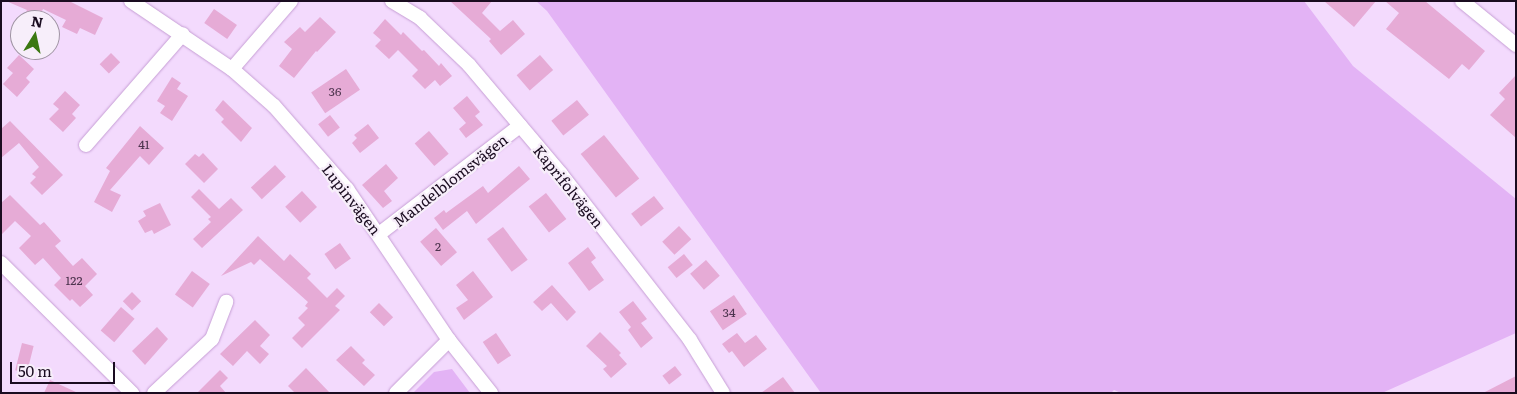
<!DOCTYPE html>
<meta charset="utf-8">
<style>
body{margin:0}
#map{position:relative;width:1517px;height:394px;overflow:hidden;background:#f3dafd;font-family:Literata,serif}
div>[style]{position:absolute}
.green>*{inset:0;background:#e3b3f5}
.building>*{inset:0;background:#e6abd6;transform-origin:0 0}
.roads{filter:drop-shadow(0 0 1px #c69ed5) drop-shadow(0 0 1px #c69ed5)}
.minor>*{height:14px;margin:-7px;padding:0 7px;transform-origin:7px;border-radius:7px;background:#fff}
span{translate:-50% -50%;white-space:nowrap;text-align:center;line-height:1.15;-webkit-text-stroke:4.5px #f7eefa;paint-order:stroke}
.number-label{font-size:12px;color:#4d344e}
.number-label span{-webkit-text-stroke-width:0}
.street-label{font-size:15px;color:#1a0c20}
.frame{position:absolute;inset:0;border:2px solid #1a0c20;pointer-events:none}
.north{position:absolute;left:10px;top:10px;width:50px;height:50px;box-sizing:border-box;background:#f7eefa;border:1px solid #9f94a3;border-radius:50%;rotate:10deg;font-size:14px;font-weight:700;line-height:20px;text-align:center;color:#1a0c20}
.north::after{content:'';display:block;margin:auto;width:18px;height:22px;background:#3b7811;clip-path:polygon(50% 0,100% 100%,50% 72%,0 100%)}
.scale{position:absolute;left:10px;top:362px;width:105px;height:22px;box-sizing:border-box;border:2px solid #1a0c20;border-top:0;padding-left:6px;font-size:15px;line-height:18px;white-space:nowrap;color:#1a0c20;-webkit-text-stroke:4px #f7eefa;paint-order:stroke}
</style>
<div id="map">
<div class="green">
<div style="clip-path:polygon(536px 1px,1304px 1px,1353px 66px,1516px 199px,1516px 333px,1382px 393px,1121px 393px,1114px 390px,1111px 393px,821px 393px,547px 11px)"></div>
<div style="clip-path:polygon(452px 369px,470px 393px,413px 393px,434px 372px)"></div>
</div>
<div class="building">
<div style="clip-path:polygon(6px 1px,69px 1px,103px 18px,95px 35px,80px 28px,77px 34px,62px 27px,66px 20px,43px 9px,38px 20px,22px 20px,27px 10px)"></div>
<div style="clip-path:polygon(450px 1px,492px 1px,482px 13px,500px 31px,513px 20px,525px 34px,501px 55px,489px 41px,491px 39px)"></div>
<div style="clip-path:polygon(1324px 1px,1376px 1px,1354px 27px)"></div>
<div style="clip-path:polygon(1385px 1px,1425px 1px,1485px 51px,1469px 70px,1462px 64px,1449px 79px,1386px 29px,1399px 13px)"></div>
<div style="left:214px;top:9px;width:28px;height:17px;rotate:35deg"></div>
<div style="clip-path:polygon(320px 17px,336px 32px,317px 52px,316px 51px,294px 78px,279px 66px,292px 49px,284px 42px,300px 27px,305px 32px)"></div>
<div style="clip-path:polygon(385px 19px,401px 35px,403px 32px,422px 51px,424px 50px,439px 66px,441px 63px,452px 76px,440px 86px,435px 80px,425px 89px,412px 76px,418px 70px,398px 50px,389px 59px,375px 46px,381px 40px,373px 33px)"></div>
<div style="left:111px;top:53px;width:13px;height:16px;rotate:45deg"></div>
<div style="clip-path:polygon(19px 55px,34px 69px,26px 78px,30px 82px,17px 97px,3px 84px,13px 73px,7px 68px)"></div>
<div style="left:540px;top:55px;width:20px;height:31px;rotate:49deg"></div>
<div style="left:346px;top:69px;width:25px;height:42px;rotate:56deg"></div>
<div style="clip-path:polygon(1516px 75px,1516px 138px,1490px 115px,1505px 99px,1499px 93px)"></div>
<div style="clip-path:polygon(172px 77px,181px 83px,177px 89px,188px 96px,172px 121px,160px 113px,165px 106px,157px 101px)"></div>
<div style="clip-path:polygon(65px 91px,80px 105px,72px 114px,76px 118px,63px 132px,49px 119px,59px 109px,53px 104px)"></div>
<div style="clip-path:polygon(467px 96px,480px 112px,475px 116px,483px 125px,466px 138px,459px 129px,466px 123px,453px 108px)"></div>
<div style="clip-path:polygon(223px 100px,252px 128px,241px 142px,221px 122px,224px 119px,215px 110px)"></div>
<div style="left:577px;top:100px;width:19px;height:33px;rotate:51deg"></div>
<div style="left:330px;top:115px;width:16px;height:15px;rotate:52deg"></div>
<div style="clip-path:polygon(10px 121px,63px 175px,42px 195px,30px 183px,36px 177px,32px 174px,39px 167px,19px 143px,1px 158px,1px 129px)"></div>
<div style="clip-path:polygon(368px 124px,379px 138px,360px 153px,352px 143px,357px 138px,354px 135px)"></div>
<div style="clip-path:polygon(140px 126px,164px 148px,149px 165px,140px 156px,110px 190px,121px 195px,112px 212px,94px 202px,110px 171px,106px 168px)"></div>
<div style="left:429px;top:131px;width:30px;height:19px;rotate:49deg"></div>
<div style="left:604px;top:135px;width:56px;height:30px;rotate:51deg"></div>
<div style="clip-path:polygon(203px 153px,218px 169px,204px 183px,185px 164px,195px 154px,199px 157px)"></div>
<div style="clip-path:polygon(386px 164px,398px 178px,384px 191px,392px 201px,383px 208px,362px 185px)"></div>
<div style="left:275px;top:165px;width:16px;height:33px;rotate:47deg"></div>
<div style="clip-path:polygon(519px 166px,530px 179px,476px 224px,467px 211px,443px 230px,434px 218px,444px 210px,446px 213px,483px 186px,488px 193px)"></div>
<div style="clip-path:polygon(199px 189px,219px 209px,231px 198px,243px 210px,202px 248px,193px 239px,211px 222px,208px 219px,211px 217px,191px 197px)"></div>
<div style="left:302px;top:191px;width:22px;height:23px;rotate:47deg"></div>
<div style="left:546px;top:193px;width:33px;height:22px;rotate:52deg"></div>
<div style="clip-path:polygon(10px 195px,40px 225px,44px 222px,61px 241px,55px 246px,73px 266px,82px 258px,97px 274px,85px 286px,93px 295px,80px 307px,72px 299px,70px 301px,54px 285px,61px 278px,43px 258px,35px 265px,19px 248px,31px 236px,15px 221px,1px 235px,1px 203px)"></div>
<div style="left:654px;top:196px;width:16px;height:29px;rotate:52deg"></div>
<div style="clip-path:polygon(160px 203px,171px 225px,154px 234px,152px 230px,145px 233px,138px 221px,146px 216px,143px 211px)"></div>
<div style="left:679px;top:226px;width:18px;height:23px;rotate:47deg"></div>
<div style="left:503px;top:227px;width:41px;height:20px;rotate:53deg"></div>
<div style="left:436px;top:228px;width:32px;height:21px;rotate:49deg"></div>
<div style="clip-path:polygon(258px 236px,284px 261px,290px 254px,311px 274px,307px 278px,327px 298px,337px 288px,345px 296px,335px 306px,340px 310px,302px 348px,292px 338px,305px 325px,298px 318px,308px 308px,305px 306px,308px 302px,260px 259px,254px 265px,251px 262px,221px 276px)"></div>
<div style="left:340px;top:243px;width:19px;height:19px;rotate:55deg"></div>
<div style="clip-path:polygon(588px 247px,596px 258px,591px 262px,604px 280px,589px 291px,568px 263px)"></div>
<div style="left:684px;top:254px;width:14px;height:21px;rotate:51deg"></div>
<div style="left:706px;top:260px;width:21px;height:21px;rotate:49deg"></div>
<div style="left:192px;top:271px;width:22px;height:29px;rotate:36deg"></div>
<div style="clip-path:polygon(473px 271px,493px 297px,464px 320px,456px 308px,468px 300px,456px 285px)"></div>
<div style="clip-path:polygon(552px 285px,576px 312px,567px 321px,551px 303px,542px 311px,533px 302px)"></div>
<div style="left:132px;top:292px;width:13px;height:13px;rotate:45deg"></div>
<div style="left:734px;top:295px;width:23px;height:29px;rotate:56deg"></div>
<div style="clip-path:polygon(633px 301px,647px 319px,641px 323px,653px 338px,641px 348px,628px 330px,631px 327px,619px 312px)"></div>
<div style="left:379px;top:303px;width:20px;height:13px;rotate:45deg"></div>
<div style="left:121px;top:307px;width:18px;height:31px;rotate:41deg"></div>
<div style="clip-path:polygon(255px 320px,270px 335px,260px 346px,269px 354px,260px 364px,247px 351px,233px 366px,220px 354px)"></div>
<div style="clip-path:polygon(157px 327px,168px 339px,145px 365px,132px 351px)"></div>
<div style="clip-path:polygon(600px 332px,621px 353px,619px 355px,627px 364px,611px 378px,603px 369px,607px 366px,586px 346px)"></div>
<div style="left:496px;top:333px;width:27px;height:16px;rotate:56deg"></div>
<div style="clip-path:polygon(737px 333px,745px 343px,756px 335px,767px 349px,744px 367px,732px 351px,729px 353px,722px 344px)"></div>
<div style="left:22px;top:343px;width:12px;height:28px;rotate:14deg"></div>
<div style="clip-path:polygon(351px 346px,365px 360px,362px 363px,375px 375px,364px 386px,336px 360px)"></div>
<div style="left:675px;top:366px;width:11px;height:16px;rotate:52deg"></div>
<div style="clip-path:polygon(306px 368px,330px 393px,295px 393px,288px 386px)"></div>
<div style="clip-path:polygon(220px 370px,228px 378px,220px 386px,226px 393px,197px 393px)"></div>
<div style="clip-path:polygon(1516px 376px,1516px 393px,1483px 393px)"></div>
<div style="clip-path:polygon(783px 377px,795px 393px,761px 393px)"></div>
<div style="clip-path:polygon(50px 380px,78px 393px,44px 393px)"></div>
</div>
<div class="roads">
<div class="minor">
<div style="left:131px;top:1px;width:122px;rotate:34deg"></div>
<div style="left:232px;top:69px;width:56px;rotate:41.4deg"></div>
<div style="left:274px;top:106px;width:111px;rotate:48.7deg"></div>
<div style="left:347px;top:189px;width:182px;rotate:56deg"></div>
<div style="left:449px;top:340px;width:68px;rotate:51.6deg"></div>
<div style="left:392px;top:1px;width:33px;rotate:31deg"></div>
<div style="left:420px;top:18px;width:68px;rotate:43.8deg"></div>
<div style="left:469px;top:65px;width:143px;rotate:49.8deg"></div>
<div style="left:561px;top:174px;width:210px;rotate:52.1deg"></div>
<div style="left:690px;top:340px;width:62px;rotate:58.1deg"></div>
<div style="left:1462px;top:1px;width:70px;rotate:39.2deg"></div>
<div style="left:232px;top:69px;width:90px;rotate:-49.1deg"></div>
<div style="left:86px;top:145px;width:147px;rotate:-48.9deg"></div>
<div style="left:379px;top:234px;width:178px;rotate:-37.5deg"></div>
<div style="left:1px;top:263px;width:185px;rotate:44.8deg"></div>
<div style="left:154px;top:393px;width:79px;rotate:-43deg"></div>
<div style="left:212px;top:339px;width:40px;rotate:-69deg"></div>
<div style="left:396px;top:393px;width:75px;rotate:-45deg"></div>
</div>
</div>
<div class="number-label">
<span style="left:335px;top:92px">36</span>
<span style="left:144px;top:145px">41</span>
<span style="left:438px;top:247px">2</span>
<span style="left:74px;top:281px">122</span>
<span style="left:729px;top:313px">34</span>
</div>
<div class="street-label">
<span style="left:450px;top:180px;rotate:-38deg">Mandelblomsvägen</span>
<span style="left:569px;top:186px;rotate:51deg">Kaprifolvägen</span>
<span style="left:352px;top:199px;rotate:52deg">Lupinvägen</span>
</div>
<div class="frame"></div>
<div class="north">N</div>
<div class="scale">50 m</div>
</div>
